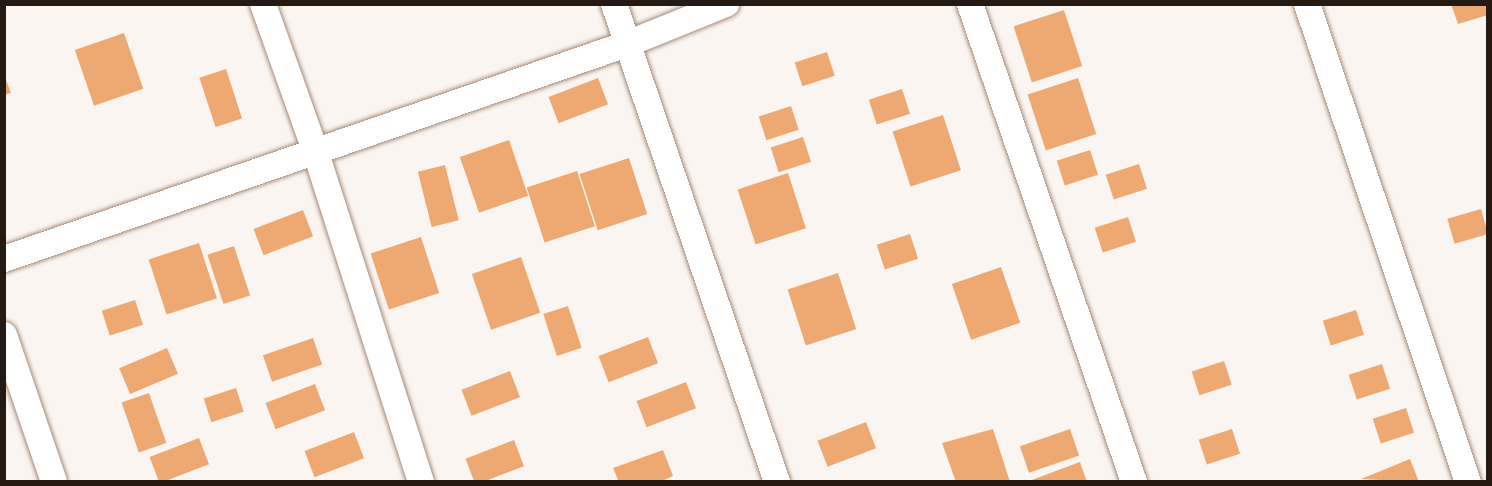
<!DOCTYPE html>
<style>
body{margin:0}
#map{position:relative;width:1492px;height:486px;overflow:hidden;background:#fbf5f1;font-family:"Varela Round",sans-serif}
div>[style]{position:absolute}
.building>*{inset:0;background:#eda971;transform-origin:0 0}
.roads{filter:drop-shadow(0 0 2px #a58a75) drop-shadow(0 0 2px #a58a75)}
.minor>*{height:26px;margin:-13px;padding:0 13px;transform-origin:13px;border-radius:13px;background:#fff}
span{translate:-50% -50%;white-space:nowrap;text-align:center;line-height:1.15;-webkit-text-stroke:6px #fbf5f1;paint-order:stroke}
.frame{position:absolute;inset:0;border:6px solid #251a12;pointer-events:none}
</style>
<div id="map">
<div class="building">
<div style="clip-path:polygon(1451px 4px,1488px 4px,1488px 15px,1458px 24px)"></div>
<div style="left:1064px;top:10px;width:59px;height:53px;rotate:72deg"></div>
<div style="left:124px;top:33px;width:59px;height:52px;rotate:71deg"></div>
<div style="left:827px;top:52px;width:25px;height:34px;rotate:72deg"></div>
<div style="left:226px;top:69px;width:52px;height:28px;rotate:72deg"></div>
<div style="clip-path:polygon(4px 75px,11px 93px,4px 95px)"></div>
<div style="left:598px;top:78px;width:28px;height:53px;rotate:69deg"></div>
<div style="left:1078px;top:78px;width:59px;height:53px;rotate:72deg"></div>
<div style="left:902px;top:89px;width:26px;height:35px;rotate:72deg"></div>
<div style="left:791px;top:106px;width:25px;height:34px;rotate:72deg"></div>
<div style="left:943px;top:115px;width:58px;height:53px;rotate:72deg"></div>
<div style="left:803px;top:137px;width:26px;height:34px;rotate:72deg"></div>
<div style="left:509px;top:140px;width:59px;height:52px;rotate:71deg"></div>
<div style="left:1090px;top:150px;width:26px;height:35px;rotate:72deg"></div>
<div style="left:629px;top:158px;width:59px;height:52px;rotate:72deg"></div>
<div style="left:1139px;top:164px;width:26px;height:35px;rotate:72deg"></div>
<div style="left:445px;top:165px;width:57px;height:28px;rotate:76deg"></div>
<div style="left:577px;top:171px;width:58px;height:53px;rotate:72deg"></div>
<div style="left:788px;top:173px;width:58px;height:53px;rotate:72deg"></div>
<div style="left:1481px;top:209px;width:26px;height:35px;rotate:74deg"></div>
<div style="left:303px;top:210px;width:28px;height:53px;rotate:69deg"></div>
<div style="left:1128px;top:217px;width:26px;height:35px;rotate:72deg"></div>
<div style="left:910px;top:234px;width:26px;height:35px;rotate:72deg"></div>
<div style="left:421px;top:237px;width:59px;height:53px;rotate:72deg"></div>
<div style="left:199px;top:243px;width:58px;height:53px;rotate:72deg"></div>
<div style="left:234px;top:246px;width:52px;height:28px;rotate:72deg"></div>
<div style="left:521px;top:257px;width:59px;height:52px;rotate:71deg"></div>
<div style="left:1001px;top:267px;width:59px;height:52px;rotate:71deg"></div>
<div style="left:838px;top:273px;width:59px;height:53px;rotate:72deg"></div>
<div style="left:135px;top:300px;width:26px;height:35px;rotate:72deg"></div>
<div style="left:568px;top:306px;width:44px;height:26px;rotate:72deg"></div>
<div style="left:1356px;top:310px;width:26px;height:35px;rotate:72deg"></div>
<div style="left:648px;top:337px;width:28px;height:53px;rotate:69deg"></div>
<div style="left:313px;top:338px;width:28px;height:53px;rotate:71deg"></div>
<div style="left:167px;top:348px;width:28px;height:52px;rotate:67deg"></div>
<div style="left:1224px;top:361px;width:25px;height:34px;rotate:72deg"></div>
<div style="left:1382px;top:364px;width:26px;height:35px;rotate:72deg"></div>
<div style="left:510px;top:371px;width:28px;height:52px;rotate:69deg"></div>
<div style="left:686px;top:382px;width:28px;height:53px;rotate:69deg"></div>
<div style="left:315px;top:384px;width:28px;height:53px;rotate:69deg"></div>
<div style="left:236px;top:388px;width:25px;height:34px;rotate:72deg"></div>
<div style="left:149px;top:393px;width:53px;height:29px;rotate:71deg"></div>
<div style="left:1406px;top:408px;width:26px;height:35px;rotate:72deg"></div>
<div style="left:866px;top:422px;width:28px;height:52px;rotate:69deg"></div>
<div style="clip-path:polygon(993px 429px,1010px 482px,956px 482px,942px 443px)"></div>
<div style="left:1070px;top:429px;width:28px;height:53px;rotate:71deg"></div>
<div style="left:1232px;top:429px;width:26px;height:35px;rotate:72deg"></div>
<div style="left:354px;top:432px;width:28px;height:53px;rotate:69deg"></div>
<div style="left:199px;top:438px;width:28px;height:53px;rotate:69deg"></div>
<div style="left:514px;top:440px;width:28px;height:52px;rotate:69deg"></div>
<div style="clip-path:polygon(663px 450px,673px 476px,660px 482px,619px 482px,613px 468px)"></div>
<div style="clip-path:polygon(1410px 459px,1419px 482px,1361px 479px)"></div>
<div style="clip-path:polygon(1080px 462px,1087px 482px,1029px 482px,1029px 481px)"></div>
</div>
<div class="roads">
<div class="minor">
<div style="left:263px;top:4px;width:158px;rotate:70.4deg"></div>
<div style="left:316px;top:153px;width:345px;rotate:72.3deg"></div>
<div style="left:614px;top:4px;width:505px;rotate:71.17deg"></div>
<div style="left:970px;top:4px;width:505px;rotate:71.06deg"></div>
<div style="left:1307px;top:4px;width:504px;rotate:71.39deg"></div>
<div style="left:4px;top:259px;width:659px;rotate:-19.04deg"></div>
<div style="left:627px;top:44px;width:107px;rotate:-22deg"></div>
<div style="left:4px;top:335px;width:155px;rotate:71.2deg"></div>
</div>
</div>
<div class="frame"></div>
</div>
